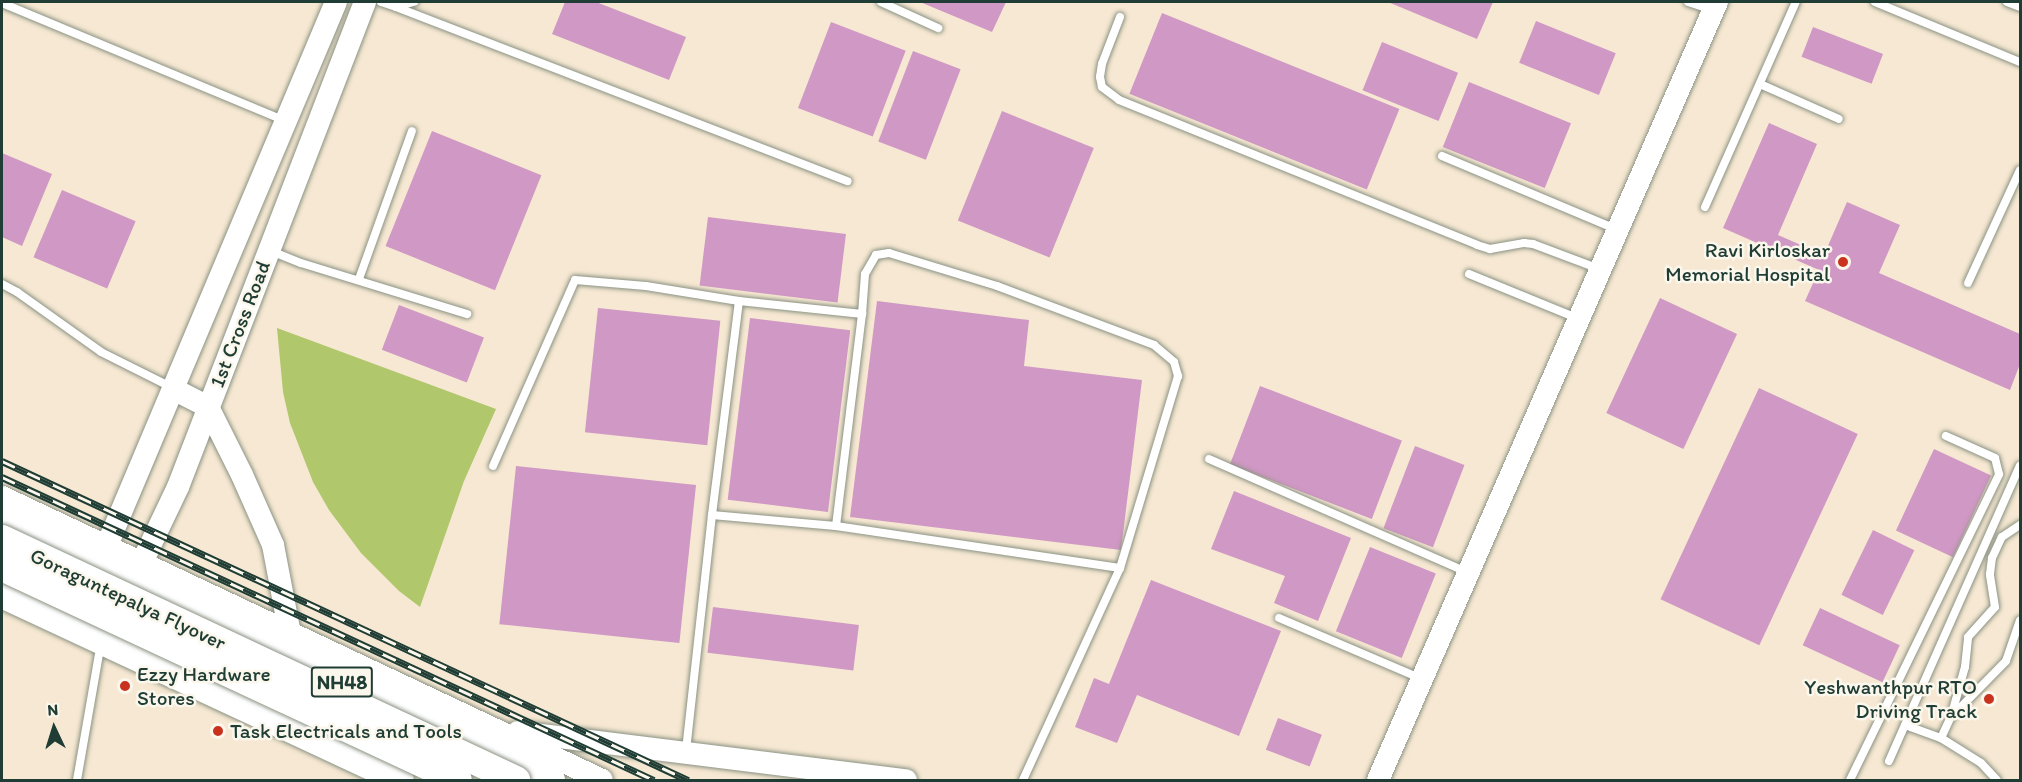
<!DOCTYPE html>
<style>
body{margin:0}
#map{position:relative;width:2022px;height:782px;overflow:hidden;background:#f6e8d2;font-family:Itim,sans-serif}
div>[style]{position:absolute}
.green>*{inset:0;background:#b1c76c}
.building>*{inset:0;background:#d098c4;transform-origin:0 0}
.roads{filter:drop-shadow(0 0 2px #8a9283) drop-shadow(0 0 2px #8a9283)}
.lane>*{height:8px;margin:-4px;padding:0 4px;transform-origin:4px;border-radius:4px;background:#fff}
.secondary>*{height:22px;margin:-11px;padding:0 11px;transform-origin:11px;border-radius:11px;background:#fff}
.highway>*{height:28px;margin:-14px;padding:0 14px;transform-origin:14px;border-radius:14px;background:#fff}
.rail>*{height:7px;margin-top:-3.5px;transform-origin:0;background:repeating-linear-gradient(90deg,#fbf7ec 0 14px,#1f3d34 0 28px);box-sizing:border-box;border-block:2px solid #1f3d34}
.bridges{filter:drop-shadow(0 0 2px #8a9283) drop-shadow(0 0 2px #8a9283)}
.highway-bridge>*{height:28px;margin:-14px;padding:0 14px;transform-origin:14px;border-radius:14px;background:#fff}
.dots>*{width:16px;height:16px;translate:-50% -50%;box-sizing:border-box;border:3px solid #fbf7ec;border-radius:50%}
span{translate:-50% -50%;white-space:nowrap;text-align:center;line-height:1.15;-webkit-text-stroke:5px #fbf7ec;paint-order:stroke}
.shield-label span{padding:2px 4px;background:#fbf7ec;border:2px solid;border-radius:4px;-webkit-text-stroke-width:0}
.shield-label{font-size:20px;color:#1f3d34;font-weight:700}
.poi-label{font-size:21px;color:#1f3d34}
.right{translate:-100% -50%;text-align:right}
.left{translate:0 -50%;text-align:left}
.street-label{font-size:21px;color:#1f3d34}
.frame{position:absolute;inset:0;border:3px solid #1f3d34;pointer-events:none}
.north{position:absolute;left:24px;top:698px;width:60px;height:60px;-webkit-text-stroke:4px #fbf7ec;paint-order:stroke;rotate:356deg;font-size:16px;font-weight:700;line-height:24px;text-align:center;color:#1f3d34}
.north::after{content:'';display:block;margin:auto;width:21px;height:27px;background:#1f3d34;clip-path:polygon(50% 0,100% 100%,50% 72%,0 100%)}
</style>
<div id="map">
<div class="green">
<div style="clip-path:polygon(277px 328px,496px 409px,464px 481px,420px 607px,399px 591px,361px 553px,329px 510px,313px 482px,290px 423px,283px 392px)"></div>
</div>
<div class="building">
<div style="clip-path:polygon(565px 2px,596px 2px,686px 37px,669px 80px,552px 34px)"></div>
<div style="clip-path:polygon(920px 2px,1006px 2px,992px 32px)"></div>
<div style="clip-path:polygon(1388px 2px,1493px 2px,1477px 39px)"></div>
<div style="left:1162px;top:13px;width:256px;height:87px;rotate:22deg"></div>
<div style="left:1536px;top:21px;width:86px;height:45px;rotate:22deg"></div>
<div style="left:831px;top:22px;width:80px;height:92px;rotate:21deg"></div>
<div style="left:1813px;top:27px;width:75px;height:32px;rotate:21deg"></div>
<div style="left:1382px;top:42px;width:82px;height:52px;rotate:22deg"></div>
<div style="left:913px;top:51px;width:51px;height:97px;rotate:21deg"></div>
<div style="left:1469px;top:82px;width:110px;height:70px;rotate:22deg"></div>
<div style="left:1002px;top:111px;width:99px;height:118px;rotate:22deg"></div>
<div style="clip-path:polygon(1769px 123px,1817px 144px,1778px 235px,1824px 255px,1847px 202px,1900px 225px,1879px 273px,2020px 334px,2020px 364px,2010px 390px,1805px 301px,1819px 270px,1723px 228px)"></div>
<div style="left:432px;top:131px;width:118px;height:124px;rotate:22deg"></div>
<div style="clip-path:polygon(2px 153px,52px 174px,22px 246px,2px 237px)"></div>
<div style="left:62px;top:190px;width:80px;height:73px;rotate:23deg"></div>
<div style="left:708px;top:217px;width:139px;height:69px;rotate:7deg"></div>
<div style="left:1660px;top:298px;width:85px;height:127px;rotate:25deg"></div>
<div style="clip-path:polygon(877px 301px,1029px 320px,1024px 366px,1142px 380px,1121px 550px,850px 517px)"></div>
<div style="left:399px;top:305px;width:91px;height:48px;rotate:21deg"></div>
<div style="left:598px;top:308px;width:123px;height:125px;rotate:6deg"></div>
<div style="left:750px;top:318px;width:101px;height:183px;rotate:7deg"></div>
<div style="left:1260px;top:386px;width:152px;height:84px;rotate:21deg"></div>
<div style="left:1759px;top:388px;width:109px;height:233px;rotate:25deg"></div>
<div style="left:1415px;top:446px;width:53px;height:88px;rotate:21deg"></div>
<div style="left:1934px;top:449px;width:63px;height:90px;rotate:25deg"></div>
<div style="left:516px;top:466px;width:181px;height:159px;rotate:6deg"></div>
<div style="clip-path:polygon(1234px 491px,1351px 538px,1318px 621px,1274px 603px,1285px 576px,1211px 549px)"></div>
<div style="left:1873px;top:530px;width:46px;height:72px;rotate:26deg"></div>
<div style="left:1370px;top:547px;width:71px;height:91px;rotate:22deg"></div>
<div style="clip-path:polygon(1151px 580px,1281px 631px,1239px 736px,1137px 695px,1117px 743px,1075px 727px,1094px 678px,1109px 684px)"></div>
<div style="left:713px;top:607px;width:147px;height:46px;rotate:7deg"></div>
<div style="left:1820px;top:608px;width:88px;height:41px;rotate:25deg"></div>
<div style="left:1278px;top:718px;width:47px;height:34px;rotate:21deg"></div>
</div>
<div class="roads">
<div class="lane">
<div style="left:381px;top:2px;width:16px;rotate:18deg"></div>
<div style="left:396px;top:7px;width:19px;rotate:-16deg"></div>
<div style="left:881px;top:2px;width:63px;rotate:24.5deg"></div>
<div style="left:1688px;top:2px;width:25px;rotate:18deg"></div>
<div style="left:1875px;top:2px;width:157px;rotate:22.5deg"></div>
<div style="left:2007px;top:2px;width:14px;rotate:21deg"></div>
<div style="left:2px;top:3px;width:304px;rotate:22.6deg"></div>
<div style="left:396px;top:7px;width:484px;rotate:21.1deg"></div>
<div style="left:1120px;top:17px;width:50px;rotate:111deg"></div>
<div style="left:1102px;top:64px;width:13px;rotate:99deg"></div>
<div style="left:1100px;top:77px;width:10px;rotate:79deg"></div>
<div style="left:1102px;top:87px;width:21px;rotate:37deg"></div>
<div style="left:1119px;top:100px;width:386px;rotate:22deg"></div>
<div style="left:1477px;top:245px;width:14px;rotate:17deg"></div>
<div style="left:1490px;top:249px;width:35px;rotate:-10deg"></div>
<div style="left:1524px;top:243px;width:9px;rotate:6deg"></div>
<div style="left:1533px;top:244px;width:71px;rotate:20.7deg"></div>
<div style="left:1760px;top:84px;width:86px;rotate:23.9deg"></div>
<div style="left:1442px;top:156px;width:189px;rotate:22.8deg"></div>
<div style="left:1705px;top:207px;width:224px;rotate:-66.1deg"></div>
<div style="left:271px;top:251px;width:32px;rotate:22deg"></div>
<div style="left:301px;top:263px;width:174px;rotate:17.1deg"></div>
<div style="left:1469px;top:274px;width:117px;rotate:22.2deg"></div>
<div style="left:359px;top:279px;width:157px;rotate:-70.3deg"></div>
<div style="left:1968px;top:283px;width:124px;rotate:-65.3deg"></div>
<div style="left:2px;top:284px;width:17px;rotate:28deg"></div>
<div style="left:17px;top:292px;width:103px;rotate:35.5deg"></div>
<div style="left:101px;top:352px;width:78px;rotate:26.6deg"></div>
<div style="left:739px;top:301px;width:124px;rotate:6deg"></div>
<div style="left:862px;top:314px;width:40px;rotate:-85.7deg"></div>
<div style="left:865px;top:274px;width:22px;rotate:-60deg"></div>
<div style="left:876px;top:255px;width:13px;rotate:-9deg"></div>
<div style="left:889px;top:253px;width:113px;rotate:17deg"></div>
<div style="left:997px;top:286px;width:168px;rotate:20.6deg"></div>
<div style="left:1154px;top:345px;width:26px;rotate:40deg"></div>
<div style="left:1174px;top:362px;width:15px;rotate:74deg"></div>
<div style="left:1178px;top:376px;width:201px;rotate:106.8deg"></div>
<div style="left:1209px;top:459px;width:282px;rotate:23.7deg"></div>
<div style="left:493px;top:466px;width:203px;rotate:-66.2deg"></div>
<div style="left:575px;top:280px;width:71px;rotate:4.8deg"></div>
<div style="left:646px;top:286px;width:94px;rotate:9.2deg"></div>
<div style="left:739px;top:301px;width:216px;rotate:97.2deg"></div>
<div style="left:712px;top:515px;width:238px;rotate:96.3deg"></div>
<div style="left:712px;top:515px;width:124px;rotate:5.1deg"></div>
<div style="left:836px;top:526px;width:287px;rotate:8.4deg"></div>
<div style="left:1120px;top:568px;width:233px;rotate:114.6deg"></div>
<div style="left:836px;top:526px;width:214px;rotate:-83deg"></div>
<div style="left:1279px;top:618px;width:153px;rotate:23.1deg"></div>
<div style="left:1951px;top:717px;width:52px;rotate:-74.4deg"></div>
<div style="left:1965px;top:667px;width:30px;rotate:-84deg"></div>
<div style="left:1968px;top:637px;width:40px;rotate:-48deg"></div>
<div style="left:1995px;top:607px;width:33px;rotate:-99deg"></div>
<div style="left:1990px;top:574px;width:16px;rotate:-83deg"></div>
<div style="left:1992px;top:558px;width:23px;rotate:-65deg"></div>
<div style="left:2002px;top:537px;width:22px;rotate:-34deg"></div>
<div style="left:1905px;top:725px;width:38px;rotate:20deg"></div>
<div style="left:1941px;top:738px;width:47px;rotate:32deg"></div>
<div style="left:1981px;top:763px;width:23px;rotate:47deg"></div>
<div style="left:1941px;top:738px;width:23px;rotate:-65deg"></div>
<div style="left:1951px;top:717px;width:78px;rotate:-45.5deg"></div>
<div style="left:2006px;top:661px;width:43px;rotate:-71.1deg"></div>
<div style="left:1889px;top:761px;width:323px;rotate:-66.1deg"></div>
<div style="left:77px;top:780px;width:128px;rotate:-80.1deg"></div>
<div style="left:1850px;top:780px;width:340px;rotate:-64deg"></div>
<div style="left:1999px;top:474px;width:16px;rotate:-104deg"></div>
<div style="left:1995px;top:458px;width:54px;rotate:-155.8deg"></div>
</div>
<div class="secondary">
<div style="left:175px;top:390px;width:37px;rotate:27deg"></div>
<div style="left:208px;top:407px;width:76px;rotate:63.4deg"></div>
<div style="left:242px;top:475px;width:77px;rotate:66.1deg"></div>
<div style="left:273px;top:545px;width:91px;rotate:79.2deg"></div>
<div style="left:2px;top:497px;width:663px;rotate:25.25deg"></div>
<div style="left:92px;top:581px;width:628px;rotate:-67.15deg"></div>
<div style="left:126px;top:596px;width:121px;rotate:-64.5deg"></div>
<div style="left:178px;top:487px;width:520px;rotate:-68.92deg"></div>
<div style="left:518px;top:732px;width:391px;rotate:7.1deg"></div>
<div style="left:1378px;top:780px;width:849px;rotate:-66.46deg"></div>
</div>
<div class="highway">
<div style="left:2px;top:521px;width:607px;rotate:25.26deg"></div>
<div style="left:2px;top:594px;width:439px;rotate:25deg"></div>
</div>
</div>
<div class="rail">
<div style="left:2px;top:461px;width:757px;rotate:24.94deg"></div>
<div style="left:2px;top:477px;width:719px;rotate:24.93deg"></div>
</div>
<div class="bridges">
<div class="highway-bridge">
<div style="left:2px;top:539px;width:568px;rotate:25.12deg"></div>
<div style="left:2px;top:567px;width:503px;rotate:25.04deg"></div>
</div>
</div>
<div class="dots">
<div style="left:1843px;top:262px;background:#c8321e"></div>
<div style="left:125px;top:686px;background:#c8321e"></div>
<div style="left:1989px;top:699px;background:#c8321e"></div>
<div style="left:218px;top:731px;background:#c8321e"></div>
</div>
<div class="shield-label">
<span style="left:342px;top:682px">NH48</span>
</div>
<div class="poi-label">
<span class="right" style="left:1830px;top:262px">Ravi Kirloskar<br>Memorial Hospital</span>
<span class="left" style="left:137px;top:686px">Ezzy Hardware<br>Stores</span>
<span class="right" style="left:1977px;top:699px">Yeshwanthpur RTO<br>Driving Track</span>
<span class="left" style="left:230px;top:731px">Task Electricals and Tools</span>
</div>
<div class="street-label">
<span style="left:240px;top:324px;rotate:-69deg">1st Cross Road</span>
<span style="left:128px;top:599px;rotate:25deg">Goraguntepalya Flyover</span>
</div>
<div class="frame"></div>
<div class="north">N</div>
</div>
